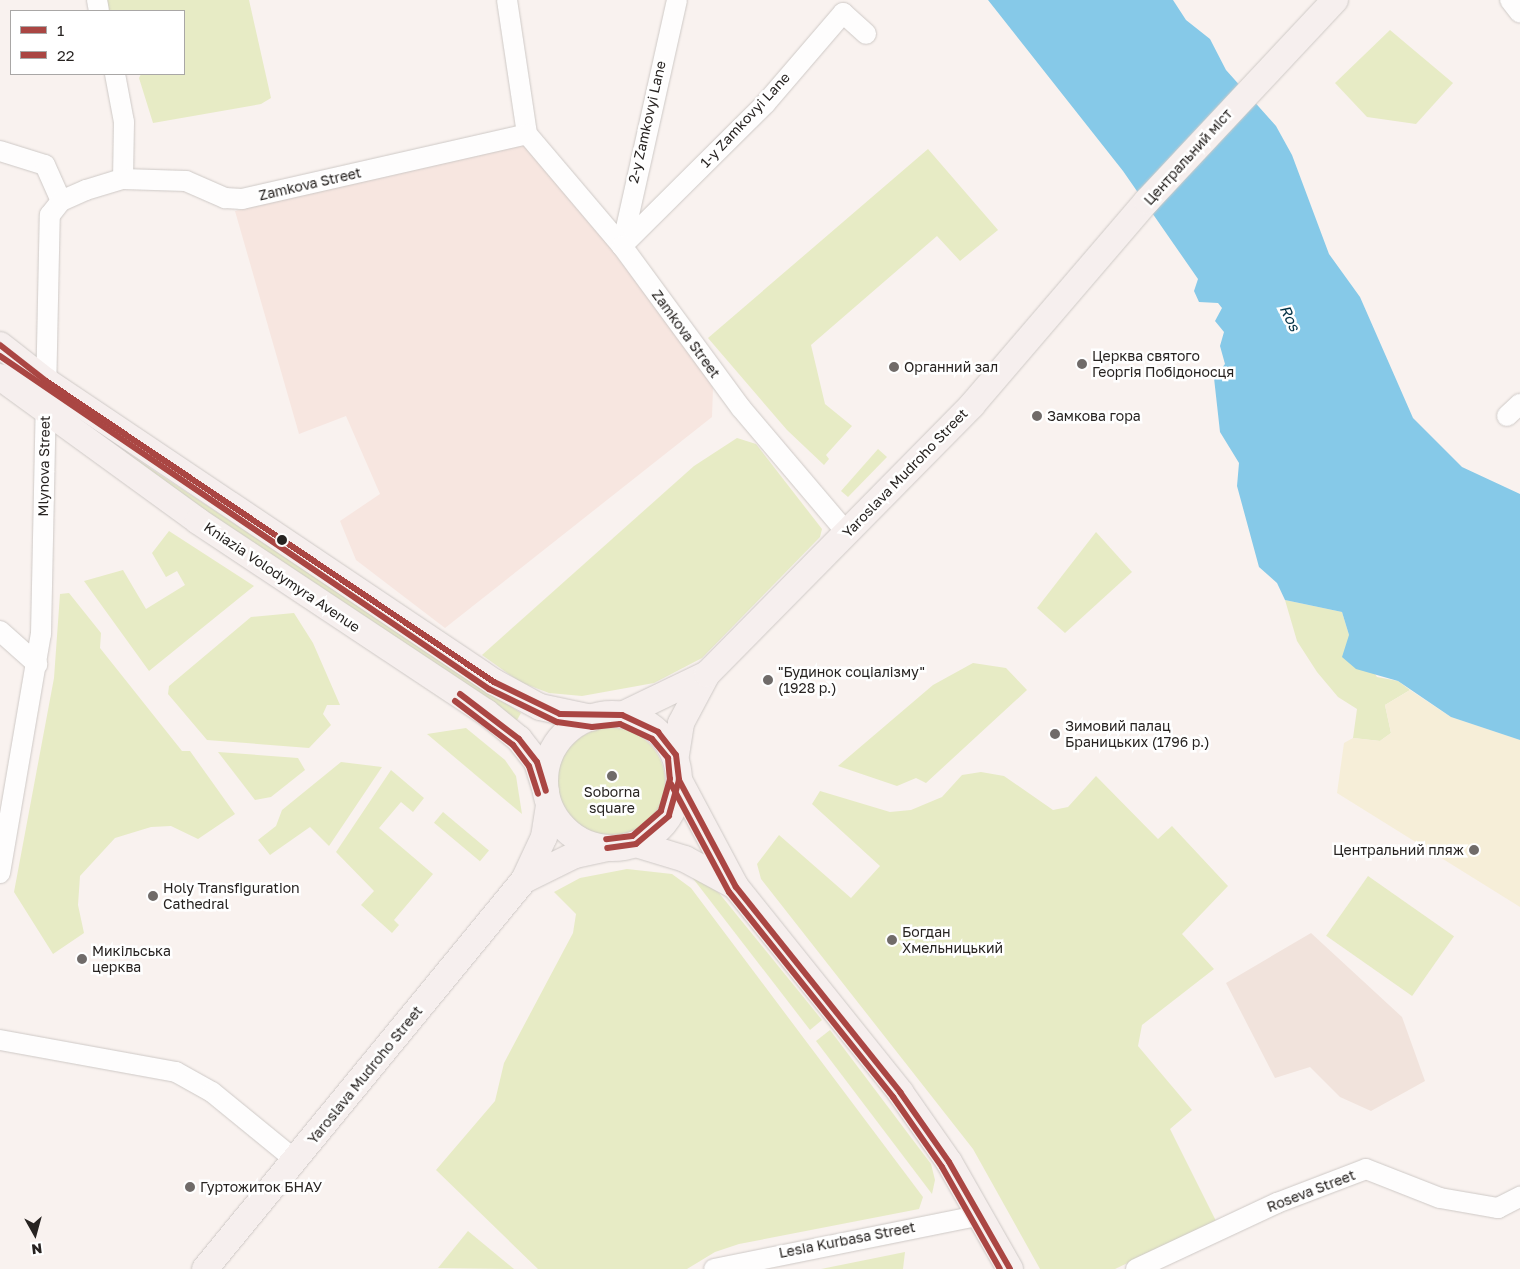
<!DOCTYPE html>
<meta charset="utf-8">
<style>
body{margin:0}
#map{position:relative;width:1520px;height:1269px;overflow:hidden;background:#f9f2ef;font-family:"Golos Text",sans-serif}
div>[style]{position:absolute}
.built>*{inset:0;background:#f1e3dc}
.education>*{inset:0;background:#f7e6e0}
.green>*{inset:0;background:#e7ebc5;transform-origin:0 0}
.round{border-radius:50%}
.sand>*{inset:0;background:#f6eed8}
.water>*{inset:0;background:#86c9e8}
.roads{filter:drop-shadow(0 0 1px #cec9c6) drop-shadow(0 0 1px #cec9c6)}
.minor>*{height:20px;margin:-10px;padding:0 10px;transform-origin:10px;border-radius:10px;background:#fefdfd}
.major>*{height:26px;margin:-13px;padding:0 13px;transform-origin:13px;border-radius:13px;background:#f6efee}
.major>.ring{margin:-13px;padding:0;box-sizing:content-box;background:none;border:26px solid #f6efee;border-radius:50%}
.bus-1>*{height:6px;margin:-3px;padding:0 3px;transform-origin:3px;border-radius:3px;background:#aa4643}
.bus-2>*{height:6px;margin:-3px;padding:0 3px;transform-origin:3px;border-radius:3px;background:#aa4643}
.dots>*{width:14px;height:14px;translate:-50% -50%;box-sizing:border-box;border:2px solid #fff;border-radius:50%}
span{translate:-50% -50%;white-space:nowrap;text-align:center;line-height:1.15;-webkit-text-stroke:5px #fff;paint-order:stroke}
.street-label{font-size:14px;color:#272321}
.poi-label{font-size:14px;color:#272321}
.left{translate:0 -50%;text-align:left}
.right{translate:-100% -50%;text-align:right}
.water-label{font-size:15px;color:#043346;font-style:italic}
.legend{position:absolute;left:10px;top:10px;width:175px;height:65px;box-sizing:border-box;background:#fff;border:1px solid #a9a7a6;margin:0;padding:6px 9px;list-style:none;font-size:15px;color:#272321}
.legend li{display:flex;align-items:center;gap:10px;height:25px}
.legend b{width:25px;border:1px solid #a9a7a6}
.north{position:absolute;left:10px;top:1209px;width:50px;height:50px;-webkit-text-stroke:4px #fff;paint-order:stroke;rotate:173deg;font-size:14px;font-weight:700;line-height:20px;text-align:center;color:#272321}
.north::after{content:'';display:block;margin:auto;width:18px;height:22px;background:#272321;clip-path:polygon(50% 0,100% 100%,50% 72%,0 100%)}
</style>
<div id="map">
<div class="built">
<div style="clip-path:polygon(1311px 933px,1402px 1017px,1425px 1081px,1371px 1111px,1340px 1097px,1310px 1067px,1275px 1078px,1226px 983px)"></div>
</div>
<div class="education">
<div style="clip-path:polygon(525px 143px,543px 160px,692px 355px,713px 388px,712px 417px,445px 628px,356px 560px,340px 521px,380px 494px,346px 416px,299px 434px,235px 211px)"></div>
</div>
<div class="green">
<div style="clip-path:polygon(104px 0,249px 0,271px 98px,261px 104px,153px 123px,139px 78px,141px 74px,184px 74px,184px 11px,107px 11px)"></div>
<div style="clip-path:polygon(1390px 30px,1453px 83px,1416px 124px,1367px 117px,1335px 83px)"></div>
<div style="clip-path:polygon(928px 149px,998px 230px,960px 261px,937px 236px,811px 345px,825px 404px,852px 426px,826px 455px,829px 459px,824px 465px,787px 430px,708px 338px)"></div>
<div style="clip-path:polygon(91px 429px,521px 713px,516px 722px,89px 434px)"></div>
<div style="clip-path:polygon(737px 438px,756px 444px,822px 529px,820px 537px,702px 658px,654px 683px,582px 696px,549px 693px,520px 682px,482px 655px,694px 466px)"></div>
<div style="clip-path:polygon(878px 449px,887px 457px,848px 497px,841px 491px)"></div>
<div style="clip-path:polygon(169px 531px,254px 586px,149px 671px,84px 581px,123px 570px,146px 609px,185px 585px,177px 571px,166px 577px,152px 553px)"></div>
<div style="clip-path:polygon(1096px 532px,1132px 572px,1065px 633px,1037px 608px)"></div>
<div style="clip-path:polygon(69px 593px,101px 633px,100px 648px,182px 751px,190px 751px,235px 814px,198px 839px,171px 826px,151px 827px,115px 838px,80px 876px,78px 905px,84px 933px,53px 954px,14px 892px,54px 678px,60px 594px)"></div>
<div style="clip-path:polygon(1285px 600px,1342px 612px,1349px 635px,1377px 677px,1398px 681px,1410px 690px,1385px 705px,1391px 733px,1380px 741px,1353px 738px,1357px 709px,1338px 697px,1317px 672px,1297px 641px)"></div>
<div style="clip-path:polygon(294px 613px,313px 643px,340px 705px,327px 705px,323px 714px,331px 725px,309px 748px,207px 740px,168px 694px,169px 686px,251px 617px)"></div>
<div style="clip-path:polygon(973px 663px,1006px 668px,1027px 690px,926px 783px,916px 778px,897px 786px,838px 766px,933px 685px)"></div>
<div style="clip-path:polygon(466px 728px,505px 760px,516px 776px,522px 814px,427px 734px)"></div>
<div class="round" style="left:557px;top:728px;width:108px;height:108px"></div>
<div style="clip-path:polygon(218px 752px,298px 758px,305px 770px,271px 797px,255px 800px)"></div>
<div style="clip-path:polygon(341px 762px,382px 767px,329px 846px,310px 827px,270px 855px,258px 840px,276px 826px,282px 810px)"></div>
<div style="clip-path:polygon(391px 770px,424px 798px,413px 812px,401px 802px,379px 828px,433px 874px,394px 920px,399px 925px,392px 933px,361px 905px,374px 891px,336px 852px)"></div>
<div style="clip-path:polygon(981px 772px,1004px 776px,1053px 810px,1068px 807px,1096px 776px,1158px 839px,1172px 826px,1228px 886px,1182px 934px,1214px 969px,1142px 1025px,1138px 1046px,1192px 1110px,1170px 1129px,1216px 1221px,1115px 1269px,1040px 1269px,973px 1149px,761px 879px,757px 864px,779px 835px,851px 898px,880px 866px,812px 804px,820px 791px,890px 812px,911px 810px,942px 797px,962px 775px)"></div>
<div style="left:443px;top:812px;width:60px;height:14px;rotate:40deg"></div>
<div style="clip-path:polygon(627px 869px,672px 874px,691px 888px,923px 1197px,919px 1209px,739px 1244px,715px 1252px,687px 1269px,538px 1269px,436px 1170px,495px 1101px,504px 1063px,573px 933px,576px 914px,554px 892px,580px 878px)"></div>
<div style="clip-path:polygon(688px 872px,719px 893px,822px 1020px,810px 1030px)"></div>
<div style="left:1368px;top:876px;width:105px;height:73px;rotate:35deg"></div>
<div style="clip-path:polygon(830px 1030px,931px 1164px,935px 1180px,932px 1194px,816px 1041px)"></div>
<div style="clip-path:polygon(468px 1231px,514px 1269px,438px 1268px)"></div>
<div style="clip-path:polygon(905px 1252px,903px 1269px,821px 1269px)"></div>
</div>
<div class="sand">
<div style="clip-path:polygon(1410px 690px,1451px 717px,1520px 740px,1520px 907px,1337px 793px,1344px 743px,1353px 738px,1380px 741px,1391px 733px,1385px 705px)"></div>
</div>
<div class="water">
<div style="clip-path:polygon(988px 0,1173px 0,1186px 20px,1210px 39px,1226px 70px,1276px 126px,1292px 155px,1329px 254px,1360px 297px,1413px 418px,1462px 467px,1520px 494px,1520px 740px,1451px 717px,1398px 681px,1356px 669px,1342px 657px,1349px 635px,1342px 612px,1285px 600px,1277px 583px,1259px 567px,1237px 486px,1239px 463px,1220px 432px,1214px 378px,1225px 364px,1220px 346px,1224px 332px,1215px 321px,1222px 308px,1218px 303px,1199px 302px,1194px 291px,1198px 279px,1123px 171px)"></div>
</div>
<div class="roads">
<div class="minor">
<div style="left:97px;top:0;width:11px;rotate:80deg"></div>
<div style="left:507px;top:0;width:135px;rotate:81.5deg"></div>
<div style="left:1510px;top:0;width:16px;rotate:52deg"></div>
<div style="left:115px;top:74px;width:49px;rotate:79.4deg"></div>
<div style="left:124px;top:122px;width:57px;rotate:91deg"></div>
<div style="left:0;top:151px;width:47px;rotate:17.3deg"></div>
<div style="left:45px;top:165px;width:39px;rotate:66deg"></div>
<div style="left:622px;top:246px;width:202px;rotate:-44.8deg"></div>
<div style="left:765px;top:104px;width:120px;rotate:-49.4deg"></div>
<div style="left:843px;top:13px;width:31px;rotate:42deg"></div>
<div style="left:622px;top:246px;width:252px;rotate:-77.4deg"></div>
<div style="left:1507px;top:416px;width:18px;rotate:-43deg"></div>
<div style="left:0;top:631px;width:50px;rotate:41.7deg"></div>
<div style="left:0;top:873px;width:242px;rotate:-80.3deg"></div>
<div style="left:41px;top:634px;width:419px;rotate:-88.8deg"></div>
<div style="left:50px;top:215px;width:18px;rotate:-52deg"></div>
<div style="left:61px;top:201px;width:27px;rotate:-24deg"></div>
<div style="left:86px;top:190px;width:39px;rotate:-17deg"></div>
<div style="left:123px;top:179px;width:63px;rotate:1.8deg"></div>
<div style="left:186px;top:181px;width:43px;rotate:23.6deg"></div>
<div style="left:225px;top:198px;width:17px;rotate:3deg"></div>
<div style="left:242px;top:199px;width:292px;rotate:-12.8deg"></div>
<div style="left:527px;top:134px;width:147px;rotate:49.7deg"></div>
<div style="left:622px;top:246px;width:201px;rotate:53.7deg"></div>
<div style="left:741px;top:408px;width:164px;rotate:49.7deg"></div>
<div style="left:0;top:1040px;width:179px;rotate:10.3deg"></div>
<div style="left:176px;top:1072px;width:41px;rotate:29.1deg"></div>
<div style="left:212px;top:1092px;width:107px;rotate:39.3deg"></div>
<div style="left:714px;top:1269px;width:272px;rotate:-11.4deg"></div>
<div style="left:1136px;top:1269px;width:156px;rotate:-25.1deg"></div>
<div style="left:1277px;top:1203px;width:95px;rotate:-20.9deg"></div>
<div style="left:1366px;top:1169px;width:79px;rotate:21.4deg"></div>
<div style="left:1440px;top:1198px;width:59px;rotate:9.8deg"></div>
<div style="left:1498px;top:1208px;width:25px;rotate:-27deg"></div>
</div>
<div class="major">
<div style="left:0;top:345px;width:58px;rotate:38deg"></div>
<div style="left:46px;top:381px;width:540px;rotate:33.9deg"></div>
<div style="left:494px;top:682px;width:52px;rotate:28.5deg"></div>
<div style="left:540px;top:707px;width:53px;rotate:11.9deg"></div>
<div style="left:0;top:377px;width:245px;rotate:36deg"></div>
<div style="left:198px;top:521px;width:346px;rotate:33.6deg"></div>
<div style="left:486px;top:712px;width:43px;rotate:39.3deg"></div>
<div style="left:519px;top:739px;width:29px;rotate:52deg"></div>
<div style="left:537px;top:762px;width:30px;rotate:73deg"></div>
<div class="ring" style="left:545px;top:714px;width:108px;height:108px"></div>
<div style="left:622px;top:715px;width:94px;rotate:-25.8deg"></div>
<div style="left:676px;top:755px;width:32px;rotate:-81deg"></div>
<div style="left:681px;top:723px;width:55px;rotate:-62deg"></div>
<div style="left:707px;top:674px;width:378px;rotate:-45.4deg"></div>
<div style="left:972px;top:405px;width:269px;rotate:-49.4deg"></div>
<div style="left:1147px;top:201px;width:275px;rotate:-46.9deg"></div>
<div style="left:679px;top:780px;width:121px;rotate:62deg"></div>
<div style="left:736px;top:887px;width:263px;rotate:51.3deg"></div>
<div style="left:900px;top:1092px;width:85px;rotate:55deg"></div>
<div style="left:949px;top:1162px;width:123px;rotate:60.3deg"></div>
<div style="left:636px;top:844px;width:51px;rotate:17deg"></div>
<div style="left:685px;top:859px;width:57px;rotate:28.4deg"></div>
<div style="left:524px;top:880px;width:57px;rotate:-26.1deg"></div>
<div style="left:575px;top:855px;width:33px;rotate:-12deg"></div>
<div style="left:205px;top:1269px;width:503px;rotate:-50.65deg"></div>
<div style="left:524px;top:880px;width:47px;rotate:-65.1deg"></div>
<div style="left:544px;top:837px;width:31px;rotate:-81deg"></div>
</div>
</div>
<div class="bus-1">
<div style="left:0;top:345px;width:58px;rotate:38deg"></div>
<div style="left:46px;top:381px;width:540px;rotate:33.9deg"></div>
<div style="left:494px;top:682px;width:73px;rotate:25.9deg"></div>
<div style="left:560px;top:714px;width:62px;rotate:0.9deg"></div>
<div style="left:622px;top:715px;width:40px;rotate:25deg"></div>
<div style="left:658px;top:732px;width:29px;rotate:52deg"></div>
<div style="left:676px;top:755px;width:25px;rotate:83deg"></div>
<div style="left:679px;top:780px;width:37px;rotate:106deg"></div>
<div style="left:669px;top:816px;width:43px;rotate:139.7deg"></div>
<div style="left:636px;top:844px;width:29px;rotate:172deg"></div>
<div style="left:460px;top:694px;width:74px;rotate:37.3deg"></div>
<div style="left:519px;top:739px;width:29px;rotate:52deg"></div>
<div style="left:537px;top:762px;width:30px;rotate:73deg"></div>
<div style="left:679px;top:780px;width:121px;rotate:62deg"></div>
<div style="left:736px;top:887px;width:263px;rotate:51.3deg"></div>
<div style="left:900px;top:1092px;width:85px;rotate:55deg"></div>
<div style="left:949px;top:1162px;width:123px;rotate:60.3deg"></div>
</div>
<div class="bus-2">
<div style="left:0;top:356px;width:592px;rotate:34.25deg"></div>
<div style="left:489px;top:689px;width:76px;rotate:25.9deg"></div>
<div style="left:557px;top:722px;width:35px;rotate:8deg"></div>
<div style="left:592px;top:727px;width:28px;rotate:-6deg"></div>
<div style="left:620px;top:724px;width:35px;rotate:25deg"></div>
<div style="left:652px;top:739px;width:25px;rotate:50deg"></div>
<div style="left:668px;top:758px;width:21px;rotate:85deg"></div>
<div style="left:670px;top:779px;width:33px;rotate:106deg"></div>
<div style="left:661px;top:811px;width:38px;rotate:139deg"></div>
<div style="left:632px;top:836px;width:26px;rotate:173deg"></div>
<div style="left:455px;top:701px;width:73px;rotate:37.2deg"></div>
<div style="left:513px;top:745px;width:26px;rotate:53deg"></div>
<div style="left:529px;top:766px;width:29px;rotate:72deg"></div>
<div style="left:671px;top:784px;width:123px;rotate:61.8deg"></div>
<div style="left:729px;top:892px;width:263px;rotate:51.3deg"></div>
<div style="left:893px;top:1097px;width:85px;rotate:55deg"></div>
<div style="left:942px;top:1167px;width:117px;rotate:60.4deg"></div>
</div>
<div class="dots">
<div style="left:1082px;top:364px;background:#706b69"></div>
<div style="left:894px;top:367px;background:#706b69"></div>
<div style="left:1037px;top:416px;background:#706b69"></div>
<div style="left:282px;top:540px;background:#272321"></div>
<div style="left:768px;top:680px;background:#706b69"></div>
<div style="left:1055px;top:734px;background:#706b69"></div>
<div style="left:612px;top:776px;background:#706b69"></div>
<div style="left:1474px;top:850px;background:#706b69"></div>
<div style="left:153px;top:896px;background:#706b69"></div>
<div style="left:892px;top:940px;background:#706b69"></div>
<div style="left:82px;top:959px;background:#706b69"></div>
<div style="left:190px;top:1187px;background:#706b69"></div>
</div>
<div class="street-label">
<span style="left:745px;top:120px;rotate:-47deg">1-y Zamkovyi Lane</span>
<span style="left:647px;top:122px;rotate:-77deg">2-y Zamkovyi Lane</span>
<span style="left:1188px;top:157px;rotate:-48deg">Центральний міст</span>
<span style="left:310px;top:184px;rotate:-13deg">Zamkova Street</span>
<span style="left:686px;top:334px;rotate:54deg">Zamkova Street</span>
<span style="left:44px;top:466px;rotate:-89deg">Mlynova Street</span>
<span style="left:905px;top:473px;rotate:-46deg">Yaroslava Mudroho Street</span>
<span style="left:282px;top:577px;rotate:34deg">Kniazia Volodymyra Avenue</span>
<span style="left:365px;top:1075px;rotate:-51deg">Yaroslava Mudroho Street</span>
<span style="left:1311px;top:1191px;rotate:-21deg">Roseva Street</span>
<span style="left:847px;top:1240px;rotate:-11deg">Lesia Kurbasa Street</span>
</div>
<div class="poi-label">
<span class="left" style="left:1092px;top:364px">Церква святого<br>Георгія Побідоносця</span>
<span class="left" style="left:904px;top:367px">Органний зал</span>
<span class="left" style="left:1047px;top:416px">Замкова гора</span>
<span class="left" style="left:778px;top:680px">"Будинок соціалізму"<br>(1928 р.)</span>
<span class="left" style="left:1065px;top:734px">Зимовий палац<br>Браницьких (1796 р.)</span>
<span style="left:612px;top:800px">Soborna<br>square</span>
<span class="right" style="left:1464px;top:850px">Центральний пляж</span>
<span class="left" style="left:163px;top:896px">Holy Transfiguration<br>Cathedral</span>
<span class="left" style="left:902px;top:940px">Богдан<br>Хмельницький</span>
<span class="left" style="left:92px;top:959px">Микільська<br>церква</span>
<span class="left" style="left:200px;top:1187px">Гуртожиток БНАУ</span>
</div>
<div class="water-label">
<span style="left:1290px;top:318px;rotate:64deg">Ros</span>
</div>
<ul class="legend">
<li><b style="height:6px;background:#aa4643"></b>1</li>
<li><b style="height:6px;background:#aa4643"></b>22</li>
</ul>
<div class="north">N</div>
</div>
